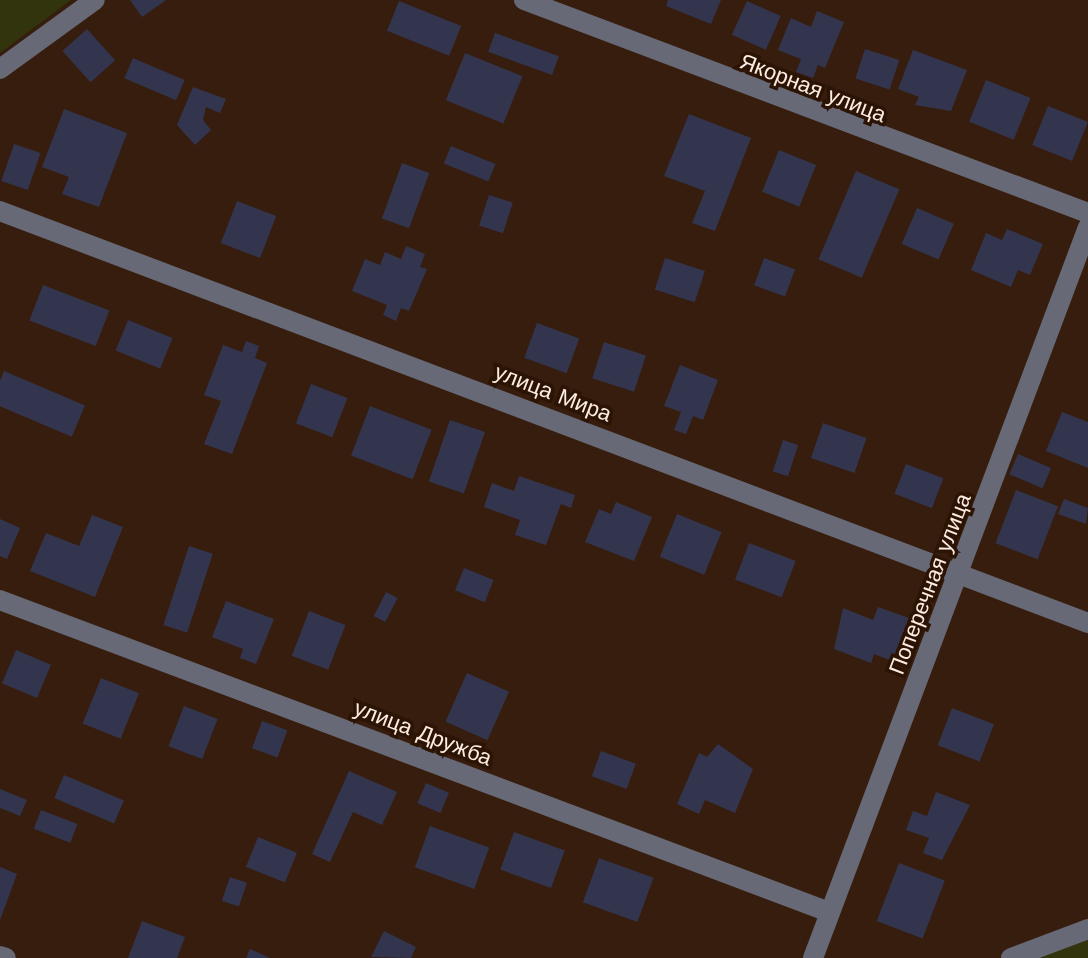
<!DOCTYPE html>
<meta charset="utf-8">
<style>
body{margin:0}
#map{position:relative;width:1088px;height:958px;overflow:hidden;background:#361d0e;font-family:"Work Sans",sans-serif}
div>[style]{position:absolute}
.green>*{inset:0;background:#31340c}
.building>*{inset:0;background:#33354f;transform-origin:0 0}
.minor>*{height:20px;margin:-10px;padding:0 10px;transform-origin:10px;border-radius:10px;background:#676976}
span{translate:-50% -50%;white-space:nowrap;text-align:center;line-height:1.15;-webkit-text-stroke:7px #2c1405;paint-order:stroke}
.street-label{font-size:22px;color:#feece2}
</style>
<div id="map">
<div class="green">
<div style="clip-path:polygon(0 0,71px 0,0 53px)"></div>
<div style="clip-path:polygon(1088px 935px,1088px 958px,1030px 958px)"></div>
</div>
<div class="building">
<div style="clip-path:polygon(130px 0,166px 0,142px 17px)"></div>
<div style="clip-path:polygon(668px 0,721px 0,711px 24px,666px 6px)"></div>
<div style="left:399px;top:1px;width:67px;height:32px;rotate:22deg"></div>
<div style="left:747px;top:1px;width:37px;height:37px;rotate:24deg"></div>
<div style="clip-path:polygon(817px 11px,844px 22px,825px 68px,818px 65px,813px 78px,796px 72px,801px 59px,778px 50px,791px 18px,811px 27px)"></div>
<div style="left:87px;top:29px;width:42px;height:33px;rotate:48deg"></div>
<div style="left:495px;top:33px;width:68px;height:20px;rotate:20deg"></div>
<div style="left:865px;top:49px;width:36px;height:31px;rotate:18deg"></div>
<div style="clip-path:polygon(913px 50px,967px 70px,951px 111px,915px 105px,919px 97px,898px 89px)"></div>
<div style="left:465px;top:53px;width:62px;height:51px;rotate:22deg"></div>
<div style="left:133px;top:58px;width:56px;height:22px;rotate:23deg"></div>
<div style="left:986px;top:80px;width:48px;height:45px;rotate:22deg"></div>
<div style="clip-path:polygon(193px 87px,226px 99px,220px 113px,206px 107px,203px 120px,211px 130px,195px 145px,177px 125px)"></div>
<div style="left:1048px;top:106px;width:43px;height:42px;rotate:22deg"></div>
<div style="clip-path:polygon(64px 109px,127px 133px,99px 207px,62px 194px,69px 177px,42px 167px)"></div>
<div style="clip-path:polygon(689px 114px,751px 138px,715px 231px,692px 223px,705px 191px,664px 176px)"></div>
<div style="left:14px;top:144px;width:28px;height:39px;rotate:19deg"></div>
<div style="left:451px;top:146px;width:48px;height:19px;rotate:22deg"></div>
<div style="left:779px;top:150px;width:40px;height:45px;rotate:22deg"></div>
<div style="left:402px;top:163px;width:29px;height:59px;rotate:20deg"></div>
<div style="left:856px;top:171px;width:47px;height:96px;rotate:23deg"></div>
<div style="left:489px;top:195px;width:25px;height:32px;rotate:18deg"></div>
<div style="left:237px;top:201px;width:42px;height:45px;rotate:21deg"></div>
<div style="left:917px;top:208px;width:40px;height:39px;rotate:23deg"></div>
<div style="clip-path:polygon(1007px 229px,1043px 244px,1030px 275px,1018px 270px,1011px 287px,971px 270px,986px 233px,1002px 240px)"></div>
<div style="clip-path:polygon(406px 246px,425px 254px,420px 267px,427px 269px,409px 311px,401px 308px,396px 321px,383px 315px,387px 305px,352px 291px,365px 259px,380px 265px,385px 252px,401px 259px)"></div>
<div style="left:665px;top:258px;width:42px;height:33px;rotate:18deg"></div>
<div style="left:764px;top:258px;width:33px;height:29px;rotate:20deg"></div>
<div style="left:43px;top:285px;width:71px;height:38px;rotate:21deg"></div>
<div style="left:128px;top:320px;width:48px;height:33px;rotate:22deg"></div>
<div style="left:537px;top:323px;width:45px;height:37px;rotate:20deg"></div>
<div style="clip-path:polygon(246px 341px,259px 346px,255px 358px,267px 363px,232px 454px,204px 444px,221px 401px,204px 395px,223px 345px,242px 352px)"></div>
<div style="left:604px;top:342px;width:44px;height:38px;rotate:18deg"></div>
<div style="clip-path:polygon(680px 365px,718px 380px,703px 420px,693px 416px,686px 434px,674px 430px,681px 412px,664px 406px)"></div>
<div style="left:4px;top:371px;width:88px;height:34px;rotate:23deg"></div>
<div style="left:311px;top:384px;width:39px;height:42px;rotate:21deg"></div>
<div style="left:370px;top:406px;width:66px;height:53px;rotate:21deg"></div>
<div style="clip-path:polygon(1062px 412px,1088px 422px,1088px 468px,1046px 451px)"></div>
<div style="left:450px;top:420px;width:37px;height:65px;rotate:19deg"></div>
<div style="left:823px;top:423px;width:46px;height:37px;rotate:19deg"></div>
<div style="left:783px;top:440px;width:16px;height:33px;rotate:18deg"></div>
<div style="left:1018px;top:454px;width:36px;height:22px;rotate:23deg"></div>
<div style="left:906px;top:464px;width:40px;height:32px;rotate:21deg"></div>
<div style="clip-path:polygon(519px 476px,575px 495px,571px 508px,561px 504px,546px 545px,515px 535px,520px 520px,484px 507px,492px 483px,514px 491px)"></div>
<div style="left:1016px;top:490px;width:45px;height:57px;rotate:21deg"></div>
<div style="clip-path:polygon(1064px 499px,1088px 508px,1086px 524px,1058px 514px)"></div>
<div style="clip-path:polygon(616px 502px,652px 517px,634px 561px,585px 542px,599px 509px,611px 514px)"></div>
<div style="left:677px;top:514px;width:48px;height:46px;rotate:22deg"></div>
<div style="clip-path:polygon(92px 515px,123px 527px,95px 597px,30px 571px,46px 533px,79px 546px)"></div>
<div style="clip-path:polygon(0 519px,20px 528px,7px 559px,0 556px)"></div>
<div style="left:749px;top:543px;width:50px;height:39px;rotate:21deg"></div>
<div style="left:189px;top:546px;width:25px;height:83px;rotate:18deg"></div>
<div style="left:464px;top:568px;width:32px;height:24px;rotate:22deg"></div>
<div style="left:386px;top:592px;width:13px;height:27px;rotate:27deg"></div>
<div style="clip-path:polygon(226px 601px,274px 619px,256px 664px,240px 658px,243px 649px,212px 637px)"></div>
<div style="clip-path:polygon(878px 607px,909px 618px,892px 661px,874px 654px,871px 663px,834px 649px,843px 608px,873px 620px)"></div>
<div style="left:309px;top:611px;width:39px;height:48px;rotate:21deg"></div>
<div style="left:16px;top:650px;width:38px;height:36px;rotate:23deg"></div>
<div style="left:467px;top:673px;width:46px;height:53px;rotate:24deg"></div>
<div style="left:101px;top:678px;width:41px;height:49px;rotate:22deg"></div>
<div style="left:184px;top:706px;width:36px;height:43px;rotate:21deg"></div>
<div style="left:952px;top:708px;width:45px;height:40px;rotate:21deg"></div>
<div style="left:262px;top:721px;width:27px;height:29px;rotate:20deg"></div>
<div style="clip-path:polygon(718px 744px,753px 769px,735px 813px,705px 800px,699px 814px,677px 804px,699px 753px,707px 757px)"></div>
<div style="left:601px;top:751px;width:37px;height:27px;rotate:20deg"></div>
<div style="clip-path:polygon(349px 771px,397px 792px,382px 825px,353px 812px,330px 862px,312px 854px)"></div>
<div style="left:64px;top:775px;width:65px;height:25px;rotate:23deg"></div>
<div style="left:426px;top:783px;width:25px;height:22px;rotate:23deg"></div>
<div style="clip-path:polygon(0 789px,27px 800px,20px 816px,0 808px)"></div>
<div style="clip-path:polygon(936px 792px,970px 805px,942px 860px,923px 853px,929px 838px,906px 830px,913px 811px,927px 816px)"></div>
<div style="left:41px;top:810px;width:39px;height:20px;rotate:21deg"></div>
<div style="left:430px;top:826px;width:63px;height:44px;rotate:20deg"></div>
<div style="left:514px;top:832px;width:54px;height:40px;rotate:20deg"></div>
<div style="left:258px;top:837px;width:42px;height:32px;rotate:22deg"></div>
<div style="left:599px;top:858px;width:58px;height:47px;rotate:20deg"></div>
<div style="left:899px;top:863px;width:49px;height:62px;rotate:21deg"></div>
<div style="clip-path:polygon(0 867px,17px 874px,0 920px)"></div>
<div style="left:230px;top:877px;width:18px;height:25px;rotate:19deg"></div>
<div style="clip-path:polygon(142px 921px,185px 937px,177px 958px,128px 958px)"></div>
<div style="clip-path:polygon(384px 931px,416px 947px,411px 958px,371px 957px)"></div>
<div style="clip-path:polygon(250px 949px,270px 958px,246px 958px)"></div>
</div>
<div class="minor">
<div style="left:524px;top:0;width:603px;rotate:20.69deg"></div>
<div style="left:0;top:69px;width:117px;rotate:-36deg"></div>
<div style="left:0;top:211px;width:1163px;rotate:20.74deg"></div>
<div style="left:0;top:600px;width:886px;rotate:20.62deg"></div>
<div style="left:0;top:956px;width:6px;rotate:18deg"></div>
<div style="left:813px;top:958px;width:781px;rotate:-69.38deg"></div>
<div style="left:1011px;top:958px;width:82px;rotate:-20.6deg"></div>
</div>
<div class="street-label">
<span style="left:813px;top:88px;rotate:21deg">Якорная улица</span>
<span style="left:553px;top:393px;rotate:21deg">улица Мира</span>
<span style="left:930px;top:584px;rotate:-69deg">Поперечная улица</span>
<span style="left:423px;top:733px;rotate:21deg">улица Дружба</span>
</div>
</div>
